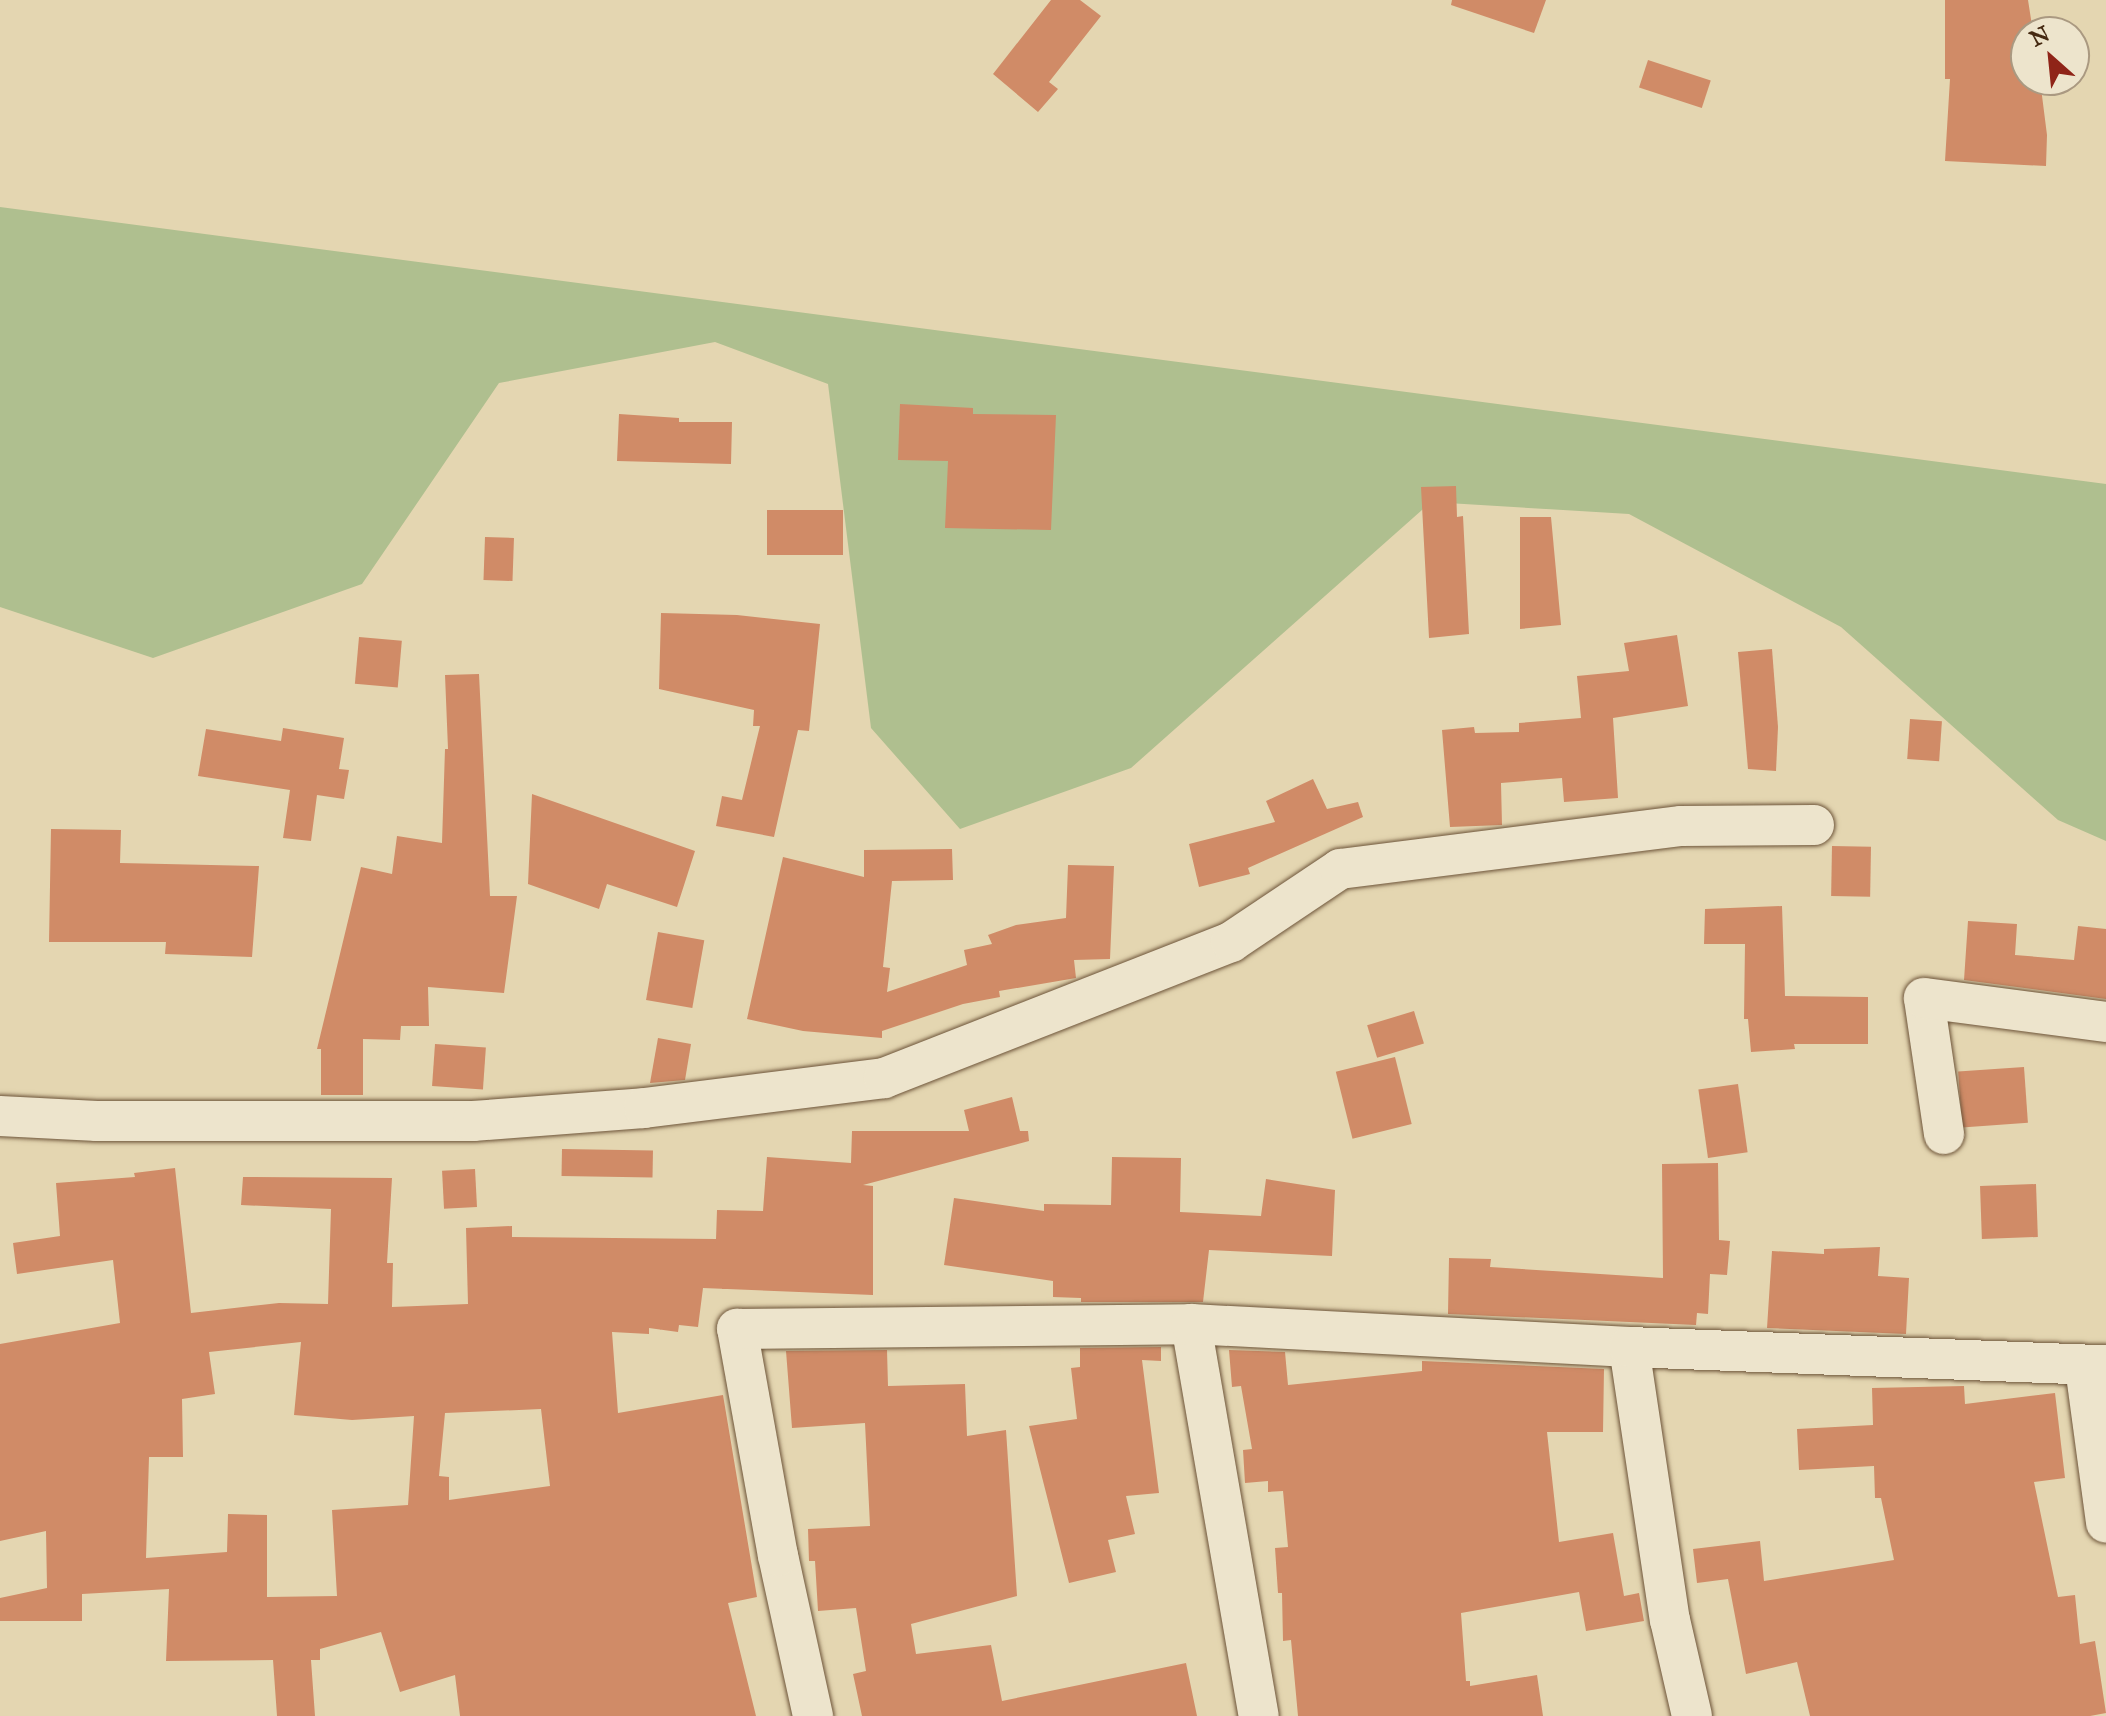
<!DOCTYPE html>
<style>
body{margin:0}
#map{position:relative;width:2106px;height:1716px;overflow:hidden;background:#e4d6b1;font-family:"IM FELL Great Primer",serif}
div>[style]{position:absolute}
.green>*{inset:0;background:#afbf8f}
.building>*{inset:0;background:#d08b67;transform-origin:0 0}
.roads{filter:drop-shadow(0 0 2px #6d5439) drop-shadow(0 0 2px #6d5439)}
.minor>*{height:40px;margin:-20px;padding:0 20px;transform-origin:20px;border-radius:20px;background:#ede4cc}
span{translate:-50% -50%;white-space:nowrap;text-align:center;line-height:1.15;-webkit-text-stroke:8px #ede4cc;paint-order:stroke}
.north{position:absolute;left:2010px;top:16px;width:80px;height:80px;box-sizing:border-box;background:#ede4cc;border:2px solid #aa9981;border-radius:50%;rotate:333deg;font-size:22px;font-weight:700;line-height:32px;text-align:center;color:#452911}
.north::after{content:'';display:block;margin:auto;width:28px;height:36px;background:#8f2418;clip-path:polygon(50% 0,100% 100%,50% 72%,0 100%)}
</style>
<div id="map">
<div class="green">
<div style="clip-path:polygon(0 207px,2106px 484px,2106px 841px,2058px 820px,1841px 627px,1629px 514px,1431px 502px,1131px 768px,960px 829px,871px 728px,828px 384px,715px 342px,499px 383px,362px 584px,153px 658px,0 607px)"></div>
</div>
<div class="building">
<div style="clip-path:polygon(1051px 0,1080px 0,1101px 16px,1049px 82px,1058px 89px,1038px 112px,993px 74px)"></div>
<div style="clip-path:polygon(1452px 0,1546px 0,1534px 33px,1451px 5px)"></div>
<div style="clip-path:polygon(1945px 0,2028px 0,2033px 32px,2026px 32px,2026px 80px,2040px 80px,2047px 135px,2046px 166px,1945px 161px,1950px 79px,1945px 79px)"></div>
<div style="left:1648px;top:60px;width:66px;height:29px;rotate:18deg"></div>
<div style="clip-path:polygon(900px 404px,973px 408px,973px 414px,1056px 415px,1051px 530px,945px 528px,948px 461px,898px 460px)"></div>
<div style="clip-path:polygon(619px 414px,679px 418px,679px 422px,732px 422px,731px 464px,617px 461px)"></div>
<div style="clip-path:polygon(1456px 486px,1457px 517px,1463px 516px,1469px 634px,1429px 638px,1421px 487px)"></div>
<div style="left:843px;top:510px;width:45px;height:76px;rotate:90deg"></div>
<div style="clip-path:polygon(1520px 517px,1551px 517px,1561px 625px,1520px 629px)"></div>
<div style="left:485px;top:537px;width:29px;height:43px;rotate:2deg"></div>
<div style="clip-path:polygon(661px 613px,737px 615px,820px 624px,809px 731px,798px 730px,774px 837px,716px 826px,722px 796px,742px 800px,760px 726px,753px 726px,754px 710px,659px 689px)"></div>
<div style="clip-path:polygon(1677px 635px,1688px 706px,1613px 718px,1618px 798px,1564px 802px,1562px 778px,1501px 783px,1502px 825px,1450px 827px,1442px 730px,1474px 727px,1475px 733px,1519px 732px,1519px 723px,1581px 718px,1577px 676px,1629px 671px,1624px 643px)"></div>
<div style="left:359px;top:637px;width:43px;height:47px;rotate:5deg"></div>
<div style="clip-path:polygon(1772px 649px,1778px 727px,1776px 771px,1748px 769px,1738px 652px)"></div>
<div style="clip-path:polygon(479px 674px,490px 896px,517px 896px,504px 993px,428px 987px,429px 1026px,401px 1026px,400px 1040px,363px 1039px,363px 1095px,321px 1095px,321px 1049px,317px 1049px,361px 867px,392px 874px,397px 836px,442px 843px,445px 749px,448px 749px,445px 675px)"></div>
<div style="left:1910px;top:719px;width:32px;height:40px;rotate:4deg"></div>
<div style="clip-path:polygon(283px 728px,344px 738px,339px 769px,349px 770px,344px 799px,317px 795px,311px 841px,283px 838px,290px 790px,198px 776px,206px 729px,281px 741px)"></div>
<div style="clip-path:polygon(1313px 779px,1327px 809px,1358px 802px,1363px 817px,1248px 868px,1250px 874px,1199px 887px,1189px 844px,1275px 822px,1266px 801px)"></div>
<div style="clip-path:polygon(532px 794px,695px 851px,677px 907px,607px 884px,599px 909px,528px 884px)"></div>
<div style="clip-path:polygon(51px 829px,121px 830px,120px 863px,259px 866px,252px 957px,165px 954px,166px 942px,49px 942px)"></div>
<div style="left:1832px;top:846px;width:39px;height:50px;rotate:1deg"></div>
<div style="clip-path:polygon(952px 849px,953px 880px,892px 881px,883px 967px,890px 968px,887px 992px,967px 965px,964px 950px,992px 944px,988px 935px,1016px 925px,1066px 918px,1068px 865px,1114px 866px,1110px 959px,1074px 960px,1076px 978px,999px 991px,1000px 997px,963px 1004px,882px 1031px,882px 1038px,803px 1031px,747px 1019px,783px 857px,864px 877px,864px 850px)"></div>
<div style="clip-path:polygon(1782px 906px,1785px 996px,1868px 997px,1868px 1044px,1794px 1044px,1795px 1049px,1751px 1052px,1748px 1019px,1744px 1019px,1745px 944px,1704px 944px,1705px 909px)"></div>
<div style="clip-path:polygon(1968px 921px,2017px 924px,2015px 955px,2074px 960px,2078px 926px,2106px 929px,2106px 999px,1964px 980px)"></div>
<div style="left:658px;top:932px;width:47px;height:69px;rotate:10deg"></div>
<div style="left:1414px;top:1011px;width:34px;height:49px;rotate:73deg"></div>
<div style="clip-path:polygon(658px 1038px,691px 1044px,685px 1080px,650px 1083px)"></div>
<div style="left:435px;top:1044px;width:51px;height:42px;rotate:4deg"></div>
<div style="left:1395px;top:1057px;width:69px;height:61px;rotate:76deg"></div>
<div style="left:2024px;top:1067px;width:56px;height:66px;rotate:86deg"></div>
<div style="left:1738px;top:1084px;width:69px;height:40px;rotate:82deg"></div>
<div style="clip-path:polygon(evenodd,1012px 1097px,1020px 1131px,1028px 1131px,1029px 1141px,863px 1185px,873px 1186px,873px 1295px,703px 1288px,698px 1327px,679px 1325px,678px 1332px,649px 1328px,649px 1334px,612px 1332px,618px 1413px,723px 1395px,757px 1597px,728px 1603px,756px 1716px,460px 1716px,455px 1675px,400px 1692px,381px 1632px,320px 1649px,320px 1660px,311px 1660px,315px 1716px,277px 1716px,273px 1660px,166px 1661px,169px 1589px,82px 1594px,82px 1621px,0 1621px,0 1598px,47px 1588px,46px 1531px,0 1541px,0 1344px,120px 1323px,113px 1260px,17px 1274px,13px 1243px,60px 1236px,56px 1183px,135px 1177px,134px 1173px,175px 1168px,191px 1313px,279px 1303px,328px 1304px,331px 1209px,241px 1205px,243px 1177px,392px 1178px,387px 1263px,393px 1263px,392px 1307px,468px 1304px,466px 1228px,512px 1226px,512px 1237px,716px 1239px,717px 1210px,763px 1211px,767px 1157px,851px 1163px,852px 1131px,969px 1131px,964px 1110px,1012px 1097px,301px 1342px,294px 1415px,352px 1420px,414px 1416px,408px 1505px,332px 1510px,337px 1596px,267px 1597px,267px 1515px,228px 1514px,227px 1552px,146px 1558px,149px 1457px,183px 1457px,182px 1399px,215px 1394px,209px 1352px,301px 1342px,1012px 1097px,541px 1409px,550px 1486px,449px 1500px,449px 1477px,439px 1476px,445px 1413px,541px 1409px)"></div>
<div style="left:562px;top:1149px;width:91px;height:27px;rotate:1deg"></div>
<div style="clip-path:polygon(1112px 1157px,1181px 1158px,1180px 1212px,1261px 1216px,1266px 1179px,1335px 1190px,1332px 1256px,1209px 1250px,1203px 1302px,1081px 1302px,1081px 1298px,1053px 1297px,1053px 1281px,944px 1265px,954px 1198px,1044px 1211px,1044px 1204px,1111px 1205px)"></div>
<div style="clip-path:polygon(1718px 1163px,1719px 1240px,1730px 1241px,1727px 1275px,1710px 1274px,1708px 1314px,1697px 1313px,1696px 1325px,1448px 1314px,1449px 1258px,1491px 1259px,1490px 1267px,1663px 1278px,1662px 1164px)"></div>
<div style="left:475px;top:1169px;width:38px;height:33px;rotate:87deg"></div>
<div style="left:2036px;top:1184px;width:53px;height:56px;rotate:88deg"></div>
<div style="clip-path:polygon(1880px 1247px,1878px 1276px,1909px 1278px,1906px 1334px,1767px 1328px,1772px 1251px,1824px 1254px,1824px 1249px)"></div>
<div style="clip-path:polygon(1161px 1347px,1161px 1361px,1142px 1360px,1159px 1493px,1126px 1496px,1135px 1534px,1108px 1540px,1116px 1572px,1069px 1583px,1029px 1426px,1077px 1419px,1071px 1368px,1080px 1367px,1080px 1348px)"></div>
<div style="clip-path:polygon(887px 1350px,888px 1386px,965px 1384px,967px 1436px,1006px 1430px,1017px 1596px,911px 1624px,916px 1654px,991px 1645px,1002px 1701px,1186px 1663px,1197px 1716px,862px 1716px,853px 1674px,866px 1671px,856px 1608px,818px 1611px,815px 1561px,809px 1561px,808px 1529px,870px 1526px,865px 1423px,792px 1428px,786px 1351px)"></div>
<div style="clip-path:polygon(1229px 1350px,1285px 1352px,1288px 1385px,1422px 1371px,1422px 1361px,1604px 1369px,1603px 1432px,1547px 1432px,1559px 1542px,1613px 1533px,1624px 1596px,1639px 1593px,1644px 1621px,1586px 1631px,1579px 1592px,1461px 1613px,1466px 1681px,1470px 1681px,1470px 1686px,1537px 1675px,1543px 1716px,1298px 1716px,1291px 1640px,1283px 1641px,1282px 1593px,1278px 1593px,1275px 1548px,1288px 1547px,1283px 1491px,1268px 1492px,1268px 1481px,1245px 1483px,1243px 1450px,1252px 1449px,1241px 1386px,1232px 1387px)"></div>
<div style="clip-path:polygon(1964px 1386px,1965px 1404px,2055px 1393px,2065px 1478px,2034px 1482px,2058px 1597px,2075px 1595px,2080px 1644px,2095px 1641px,2106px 1713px,2090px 1716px,1810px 1716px,1797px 1662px,1746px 1674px,1728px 1579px,1697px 1583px,1693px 1549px,1760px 1541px,1764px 1581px,1894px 1560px,1881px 1498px,1875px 1498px,1874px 1466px,1799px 1470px,1797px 1429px,1873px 1425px,1872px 1388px)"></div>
</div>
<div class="roads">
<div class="minor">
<div style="left:0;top:1116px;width:97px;rotate:3deg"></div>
<div style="left:97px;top:1121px;width:376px"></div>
<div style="left:473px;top:1121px;width:171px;rotate:-4.3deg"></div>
<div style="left:644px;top:1108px;width:242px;rotate:-7.1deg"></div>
<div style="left:884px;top:1078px;width:373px;rotate:-21.4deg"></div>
<div style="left:1231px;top:942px;width:131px;rotate:-33.8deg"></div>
<div style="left:1340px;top:869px;width:344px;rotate:-7.2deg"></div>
<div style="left:1681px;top:826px;width:133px;rotate:-0.4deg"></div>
<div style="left:1944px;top:1134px;width:137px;rotate:-98.4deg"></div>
<div style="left:1924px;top:998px;width:184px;rotate:7.5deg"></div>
<div style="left:1191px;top:1324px;width:398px;rotate:80.2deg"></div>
<div style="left:1629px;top:1347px;width:276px;rotate:81.5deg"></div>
<div style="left:1670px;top:1620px;width:98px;rotate:77.1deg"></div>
<div style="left:2085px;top:1367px;width:157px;rotate:82.3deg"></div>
<div style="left:813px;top:1716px;width:164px;rotate:-102.3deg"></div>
<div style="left:778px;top:1556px;width:231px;rotate:-100.2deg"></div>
<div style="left:737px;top:1329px;width:454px;rotate:-0.6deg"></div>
<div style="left:1191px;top:1324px;width:439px;rotate:3deg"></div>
<div style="left:1629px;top:1347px;width:477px;rotate:2.2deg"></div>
</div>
</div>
<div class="north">N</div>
</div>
